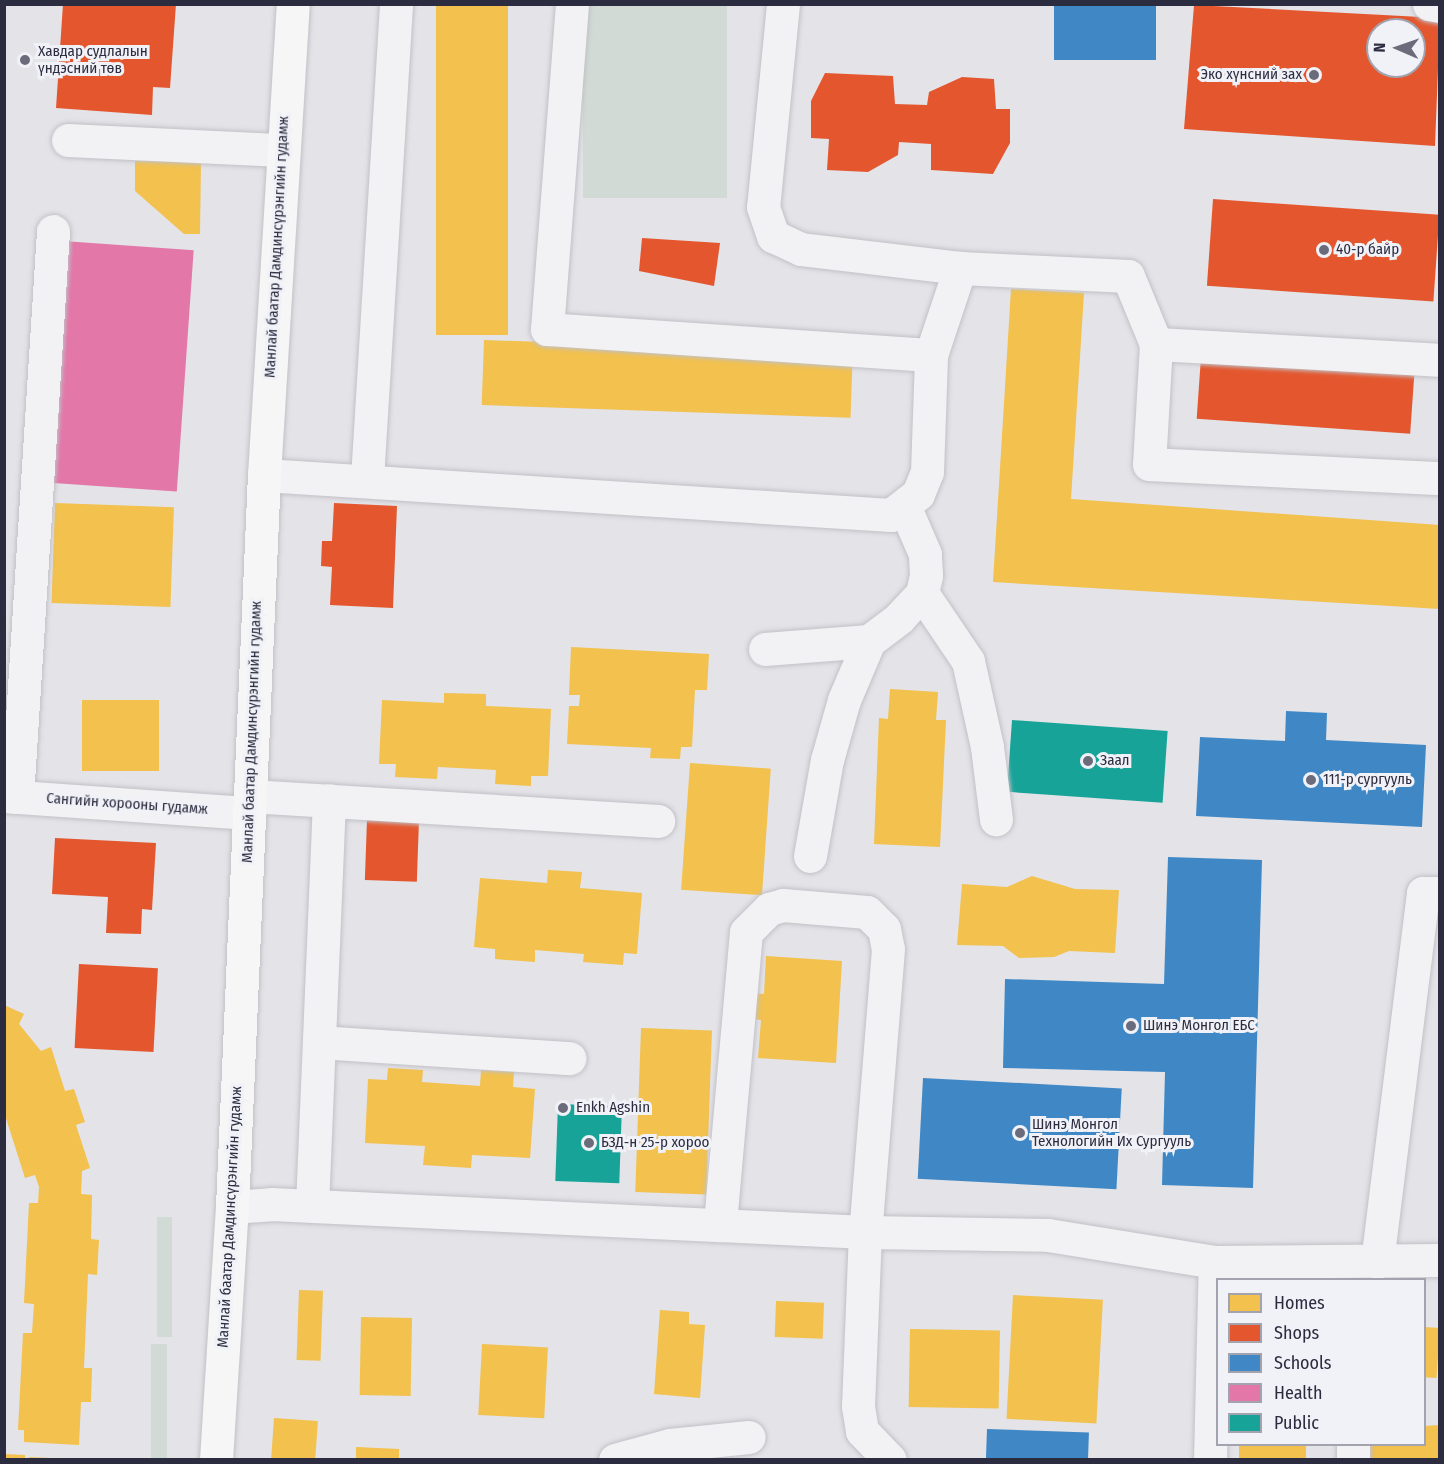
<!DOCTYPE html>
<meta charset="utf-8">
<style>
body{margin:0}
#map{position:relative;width:1444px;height:1464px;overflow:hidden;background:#e3e3e8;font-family:"Fira Sans Condensed",sans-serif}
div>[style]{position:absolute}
.green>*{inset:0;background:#d1dad4;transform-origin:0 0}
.homes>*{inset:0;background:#f2c14e;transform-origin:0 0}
.shops>*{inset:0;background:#e4572e;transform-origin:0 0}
.schools>*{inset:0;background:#3f88c5;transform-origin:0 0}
.health>*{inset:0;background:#e377a8;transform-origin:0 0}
.public>*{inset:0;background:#17a398;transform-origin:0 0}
.roads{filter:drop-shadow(0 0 2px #c1c1c6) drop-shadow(0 0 2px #c1c1c6)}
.minor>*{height:33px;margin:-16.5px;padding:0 16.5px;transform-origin:16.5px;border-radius:16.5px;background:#f2f2f5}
.major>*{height:33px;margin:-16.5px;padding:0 16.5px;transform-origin:16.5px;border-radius:16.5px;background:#f6f6f7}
.dots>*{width:16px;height:16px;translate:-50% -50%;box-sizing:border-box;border:3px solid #f1f2f7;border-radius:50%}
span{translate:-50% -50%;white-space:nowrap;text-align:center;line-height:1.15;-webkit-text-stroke:6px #f1f2f7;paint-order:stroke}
.poi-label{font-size:15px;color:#2b2c40}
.left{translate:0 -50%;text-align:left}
.right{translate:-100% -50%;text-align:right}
.street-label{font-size:15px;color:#2b2c40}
.frame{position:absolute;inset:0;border:6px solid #2b2c40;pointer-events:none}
.legend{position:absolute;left:1216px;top:1278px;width:210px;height:168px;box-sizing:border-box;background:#f1f2f7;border:2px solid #a2a3ae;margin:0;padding:8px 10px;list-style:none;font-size:18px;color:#2b2c40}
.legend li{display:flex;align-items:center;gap:12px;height:30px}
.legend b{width:30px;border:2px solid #a2a3ae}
.north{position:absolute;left:1366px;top:18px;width:60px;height:60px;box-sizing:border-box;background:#f1f2f7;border:2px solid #a2a3ae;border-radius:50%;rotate:272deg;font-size:16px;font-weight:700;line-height:24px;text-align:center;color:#2b2c40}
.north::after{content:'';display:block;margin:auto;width:21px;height:27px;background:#6b6c7b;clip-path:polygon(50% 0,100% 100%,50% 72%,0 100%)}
</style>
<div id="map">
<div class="green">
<div style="left:583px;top:5px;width:144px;height:193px"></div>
<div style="left:157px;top:1217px;width:15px;height:120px"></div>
<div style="left:151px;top:1344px;width:16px;height:115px"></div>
</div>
<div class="homes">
<div style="left:436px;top:4px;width:72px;height:331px"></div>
<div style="clip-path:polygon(135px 161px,201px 162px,200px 234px,184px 234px,135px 191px)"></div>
<div style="clip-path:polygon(1011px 289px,1084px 293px,1071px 499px,1440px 525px,1440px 609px,993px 582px)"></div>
<div style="left:484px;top:340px;width:369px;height:65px;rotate:2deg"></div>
<div style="left:55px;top:503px;width:119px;height:100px;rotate:2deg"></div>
<div style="clip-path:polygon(571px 647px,709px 654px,707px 690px,695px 690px,692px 747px,681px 747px,680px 759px,650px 758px,651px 748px,567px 744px,569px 706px,579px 706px,580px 695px,569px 695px)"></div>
<div style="clip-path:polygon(890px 689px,938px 692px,936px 720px,946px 720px,940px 847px,874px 844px,879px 718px,888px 719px)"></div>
<div style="clip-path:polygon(444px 693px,486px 694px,486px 706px,551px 709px,548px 776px,531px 776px,531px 786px,495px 784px,496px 770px,438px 767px,437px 779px,395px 777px,396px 764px,379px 764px,382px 700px,444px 703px)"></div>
<div style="left:82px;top:700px;width:77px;height:71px"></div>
<div style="left:690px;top:763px;width:81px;height:127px;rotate:4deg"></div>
<div style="clip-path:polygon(548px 870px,582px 872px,580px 888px,642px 893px,637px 954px,624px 953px,623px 965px,583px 962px,584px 954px,535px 950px,535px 962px,495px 959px,495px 949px,474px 947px,480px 878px,547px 883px)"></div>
<div style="clip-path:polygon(1032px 876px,1075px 889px,1119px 890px,1115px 953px,1069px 951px,1054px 957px,1019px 958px,1003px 946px,957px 945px,962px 884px,1007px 887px)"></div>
<div style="clip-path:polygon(766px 956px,842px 961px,836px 1063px,758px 1058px,761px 1020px,750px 1019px,752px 993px,764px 994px)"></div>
<div style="clip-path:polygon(4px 1005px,24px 1014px,19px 1024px,41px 1051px,51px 1047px,65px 1091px,74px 1089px,85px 1122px,76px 1125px,90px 1168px,82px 1171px,81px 1194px,92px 1195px,91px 1239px,99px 1240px,97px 1275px,88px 1274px,84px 1368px,92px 1368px,91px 1402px,81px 1402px,79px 1445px,24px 1442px,24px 1430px,18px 1430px,23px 1333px,32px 1333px,34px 1304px,24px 1303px,29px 1203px,38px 1203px,39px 1187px,35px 1175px,25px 1178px,4px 1112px)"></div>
<div style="left:641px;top:1028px;width:71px;height:164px;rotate:2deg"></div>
<div style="clip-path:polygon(388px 1068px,423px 1070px,422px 1082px,480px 1086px,481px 1070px,514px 1072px,513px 1087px,535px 1089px,530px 1158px,472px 1155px,471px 1168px,423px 1165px,425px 1146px,365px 1143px,368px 1079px,387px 1080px)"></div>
<div style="left:299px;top:1290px;width:24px;height:70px;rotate:2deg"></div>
<div style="left:1013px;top:1295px;width:90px;height:124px;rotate:3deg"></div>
<div style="left:776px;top:1301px;width:48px;height:36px;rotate:2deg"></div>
<div style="clip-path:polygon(660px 1310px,689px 1312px,689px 1324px,705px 1325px,700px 1398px,654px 1394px)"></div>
<div style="left:361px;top:1317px;width:51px;height:78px;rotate:1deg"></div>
<div style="left:1424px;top:1327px;width:16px;height:50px;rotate:4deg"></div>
<div style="left:910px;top:1329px;width:90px;height:78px;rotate:1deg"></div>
<div style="left:482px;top:1344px;width:66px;height:71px;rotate:3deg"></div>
<div style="left:274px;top:1418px;width:44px;height:42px;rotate:4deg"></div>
<div style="clip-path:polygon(1440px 1425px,1440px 1460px,1371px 1460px,1370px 1444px,1424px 1444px,1424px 1426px)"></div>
<div style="left:1239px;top:1444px;width:67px;height:16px"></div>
<div style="clip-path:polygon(356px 1447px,399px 1449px,399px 1460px,356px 1460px)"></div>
<div style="clip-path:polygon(4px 1454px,25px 1455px,25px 1460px,4px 1460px)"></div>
<div style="clip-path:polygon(29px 1457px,51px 1458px,51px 1460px,28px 1460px)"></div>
</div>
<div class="shops">
<div style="clip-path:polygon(63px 4px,176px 4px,170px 88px,153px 87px,152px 115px,56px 108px)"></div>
<div style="clip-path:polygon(evenodd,1194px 5px,1440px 18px,1435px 146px,1184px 129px,1194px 5px,1378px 30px,1414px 30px,1414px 66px,1378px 66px,1378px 30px)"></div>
<div style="clip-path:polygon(825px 73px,893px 76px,895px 104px,927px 105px,929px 92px,962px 77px,994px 79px,996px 109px,1010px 109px,1010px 143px,993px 174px,931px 170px,931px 144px,899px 142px,898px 155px,868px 172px,827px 170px,829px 139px,811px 138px,811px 101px)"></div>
<div style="left:1213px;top:199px;width:227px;height:87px;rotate:4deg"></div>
<div style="clip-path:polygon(642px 238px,720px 243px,714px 286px,639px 271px)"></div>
<div style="left:1201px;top:357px;width:214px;height:62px;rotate:4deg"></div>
<div style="clip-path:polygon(334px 503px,397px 506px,393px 608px,330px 605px,332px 567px,321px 566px,322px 541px,332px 541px)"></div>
<div style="left:367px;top:819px;width:52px;height:61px;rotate:2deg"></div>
<div style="clip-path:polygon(55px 838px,156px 843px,152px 910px,142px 909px,141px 934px,106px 933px,108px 897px,52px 894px)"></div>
<div style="left:79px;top:964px;width:79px;height:84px;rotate:3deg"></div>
</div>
<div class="schools">
<div style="left:1054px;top:4px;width:102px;height:56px"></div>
<div style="clip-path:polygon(1286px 711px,1327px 713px,1326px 740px,1426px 745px,1422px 827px,1196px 816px,1200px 737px,1285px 741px)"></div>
<div style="clip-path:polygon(1168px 857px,1262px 860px,1253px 1188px,1162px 1185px,1165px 1072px,1003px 1068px,1005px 979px,1164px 984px)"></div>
<div style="left:923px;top:1078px;width:199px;height:101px;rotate:3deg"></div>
<div style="left:987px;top:1429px;width:102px;height:31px;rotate:2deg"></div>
</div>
<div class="health">
<div style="left:63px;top:241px;width:131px;height:242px;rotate:4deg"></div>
</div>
<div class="public">
<div style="left:1012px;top:720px;width:156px;height:72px;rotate:4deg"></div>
<div style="left:558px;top:1104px;width:64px;height:77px;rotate:2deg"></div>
</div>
<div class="roads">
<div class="minor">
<div style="left:572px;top:4px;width:326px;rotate:94.4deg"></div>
<div style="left:547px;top:329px;width:385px;rotate:3.9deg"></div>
<div style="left:783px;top:4px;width:204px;rotate:95.6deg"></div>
<div style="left:763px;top:207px;width:31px;rotate:71deg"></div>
<div style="left:773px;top:236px;width:31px;rotate:25deg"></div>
<div style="left:801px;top:249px;width:160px;rotate:6.8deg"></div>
<div style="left:1429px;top:4px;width:11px;rotate:10deg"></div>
<div style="left:68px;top:140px;width:214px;rotate:2.7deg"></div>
<div style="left:1156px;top:344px;width:284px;rotate:3.2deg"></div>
<div style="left:264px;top:475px;width:628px;rotate:3.65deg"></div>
<div style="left:891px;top:515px;width:34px;rotate:-38deg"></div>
<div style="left:918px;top:494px;width:24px;rotate:-68deg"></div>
<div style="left:927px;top:472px;width:117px;rotate:-88deg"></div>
<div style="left:931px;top:355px;width:92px;rotate:-71.6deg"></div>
<div style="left:960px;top:268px;width:168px;rotate:2.7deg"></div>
<div style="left:1128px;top:276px;width:74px;rotate:67.6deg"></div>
<div style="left:1156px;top:344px;width:120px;rotate:93.3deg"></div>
<div style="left:1149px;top:464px;width:291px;rotate:2.8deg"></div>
<div style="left:367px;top:479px;width:476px;rotate:-86.5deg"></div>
<div style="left:922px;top:593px;width:82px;rotate:55.9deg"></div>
<div style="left:968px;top:661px;width:88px;rotate:77.5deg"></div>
<div style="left:987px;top:747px;width:73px;rotate:82.9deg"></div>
<div style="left:765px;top:649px;width:104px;rotate:-4.4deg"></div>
<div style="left:4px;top:796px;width:246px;rotate:4deg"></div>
<div style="left:250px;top:796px;width:409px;rotate:3.5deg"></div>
<div style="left:17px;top:797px;width:567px;rotate:-86.36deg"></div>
<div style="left:810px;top:856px;width:97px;rotate:-80deg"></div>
<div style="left:827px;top:760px;width:62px;rotate:-74.2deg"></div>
<div style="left:844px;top:700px;width:64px;rotate:-67deg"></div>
<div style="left:869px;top:641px;width:38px;rotate:-37deg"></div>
<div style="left:899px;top:618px;width:34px;rotate:-47deg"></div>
<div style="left:922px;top:593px;width:18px;rotate:-77deg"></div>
<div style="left:926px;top:575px;width:21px;rotate:-93deg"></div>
<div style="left:925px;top:554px;width:50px;rotate:-113.5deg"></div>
<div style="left:319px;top:1042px;width:251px;rotate:3.7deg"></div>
<div style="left:312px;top:1206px;width:406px;rotate:-87.6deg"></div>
<div style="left:232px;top:1207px;width:39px;rotate:-4deg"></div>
<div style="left:271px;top:1204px;width:595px;rotate:2.7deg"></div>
<div style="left:865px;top:1232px;width:183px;rotate:0.9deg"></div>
<div style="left:1048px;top:1235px;width:169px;rotate:9.2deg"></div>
<div style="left:1215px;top:1262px;width:225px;rotate:-0.5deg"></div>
<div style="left:720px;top:1223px;width:292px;rotate:-84.9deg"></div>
<div style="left:746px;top:932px;width:33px;rotate:-45deg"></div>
<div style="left:769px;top:909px;width:15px;rotate:-16deg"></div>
<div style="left:783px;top:905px;width:84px;rotate:4.8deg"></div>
<div style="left:867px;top:912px;width:24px;rotate:45deg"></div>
<div style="left:884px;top:929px;width:20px;rotate:79deg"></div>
<div style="left:888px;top:949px;width:284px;rotate:94.6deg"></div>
<div style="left:865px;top:1232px;width:174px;rotate:92.3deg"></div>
<div style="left:858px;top:1406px;width:25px;rotate:81deg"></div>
<div style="left:862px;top:1431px;width:40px;rotate:46deg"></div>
<div style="left:1377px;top:1262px;width:372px;rotate:-82.9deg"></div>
<div style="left:1423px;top:893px;width:17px"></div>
<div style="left:615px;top:1460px;width:57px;rotate:-15.3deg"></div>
<div style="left:670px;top:1445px;width:79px;rotate:-5.8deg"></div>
<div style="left:1210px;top:1460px;width:198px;rotate:-88.6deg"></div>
<div style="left:1353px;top:1460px;width:16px;rotate:-90deg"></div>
</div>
<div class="major">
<div style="left:216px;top:1460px;width:254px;rotate:-86.4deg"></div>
<div style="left:232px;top:1207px;width:733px;rotate:-87.5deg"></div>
<div style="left:264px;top:475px;width:472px;rotate:-86.5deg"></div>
</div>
</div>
<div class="dots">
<div style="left:25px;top:60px;background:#6b6c7b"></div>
<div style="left:1314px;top:75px;background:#6b6c7b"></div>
<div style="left:1324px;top:250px;background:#6b6c7b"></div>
<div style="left:1088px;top:761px;background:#6b6c7b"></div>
<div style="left:1311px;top:780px;background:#6b6c7b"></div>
<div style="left:1131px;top:1026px;background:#6b6c7b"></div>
<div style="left:563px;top:1108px;background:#6b6c7b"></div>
<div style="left:1020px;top:1133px;background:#6b6c7b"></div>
<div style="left:589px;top:1143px;background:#6b6c7b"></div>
</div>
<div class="poi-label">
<span class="left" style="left:38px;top:60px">Хавдар судлалын<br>үндэсний төв</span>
<span class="right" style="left:1302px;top:75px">Эко хүнсний зах</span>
<span class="left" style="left:1336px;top:250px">40-р байр</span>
<span class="left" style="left:1100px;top:761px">Заал</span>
<span class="left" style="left:1323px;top:780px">111-р сургууль</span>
<span class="left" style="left:1143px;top:1026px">Шинэ Монгол ЕБС</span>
<span class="left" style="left:576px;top:1108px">Enkh Agshin</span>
<span class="left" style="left:1032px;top:1133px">Шинэ Монгол<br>Технологийн Их Сургууль</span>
<span class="left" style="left:601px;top:1143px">БЗД-н 25-р хороо</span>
</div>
<div class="street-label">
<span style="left:277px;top:247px;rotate:-87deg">Манлай баатар Дамдинсүрэнгийн гудамж</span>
<span style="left:252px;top:732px;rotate:-88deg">Манлай баатар Дамдинсүрэнгийн гудамж</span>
<span style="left:127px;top:804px;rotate:4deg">Сангийн хорооны гудамж</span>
<span style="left:230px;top:1217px;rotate:-87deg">Манлай баатар Дамдинсүрэнгийн гудамж</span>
</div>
<div class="frame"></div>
<ul class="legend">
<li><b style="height:16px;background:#f2c14e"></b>Homes</li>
<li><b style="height:16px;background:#e4572e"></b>Shops</li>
<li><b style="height:16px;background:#3f88c5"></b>Schools</li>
<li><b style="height:16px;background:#e377a8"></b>Health</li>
<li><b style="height:16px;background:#17a398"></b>Public</li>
</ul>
<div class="north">N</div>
</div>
